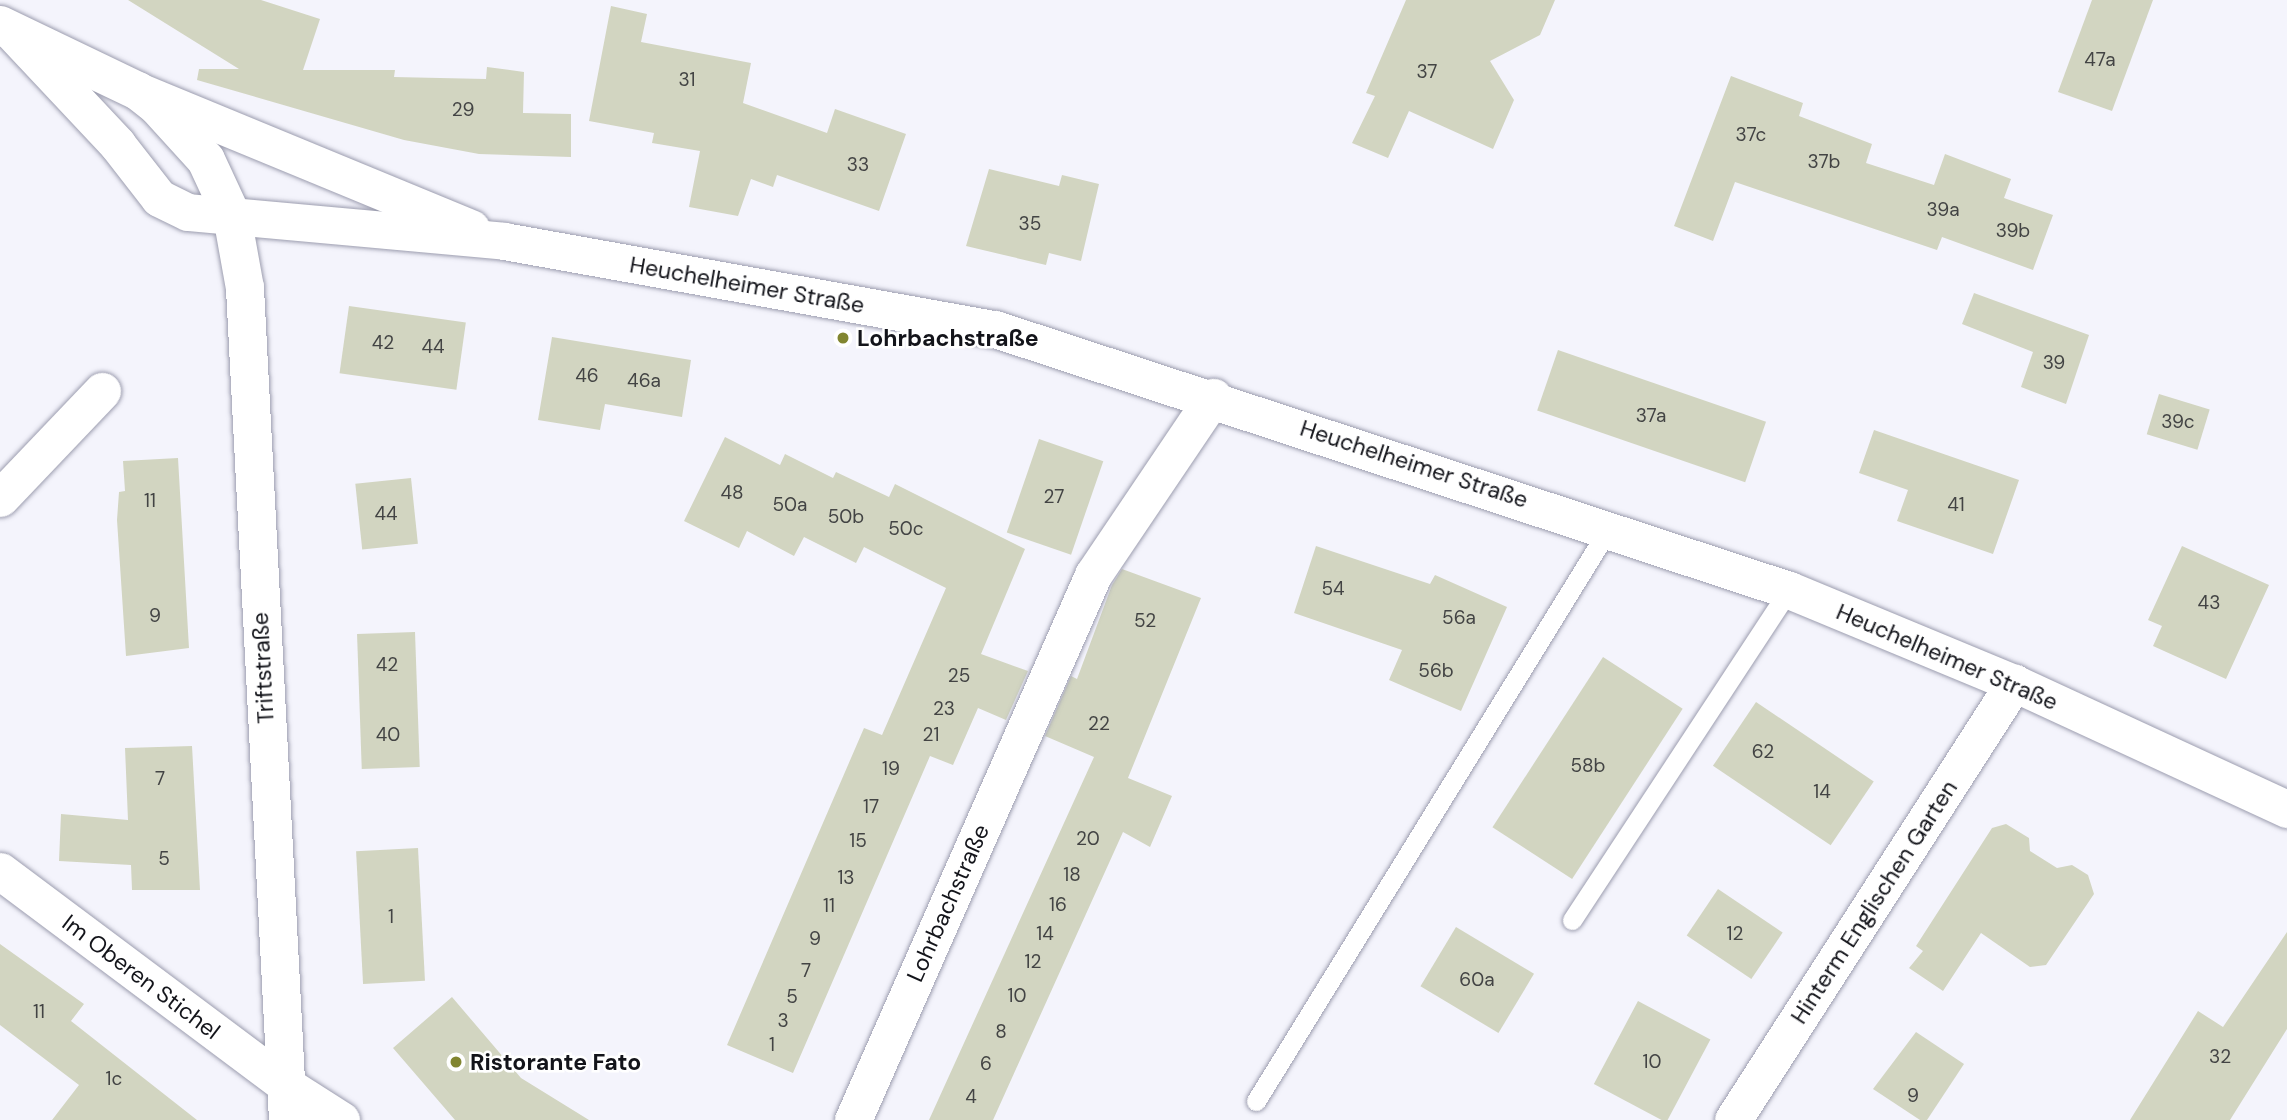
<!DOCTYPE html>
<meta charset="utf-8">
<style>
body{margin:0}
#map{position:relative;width:2287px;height:1120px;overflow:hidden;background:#f4f4fc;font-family:"DM Sans",sans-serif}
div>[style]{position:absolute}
.building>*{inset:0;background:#d2d5c1;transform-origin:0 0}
.roads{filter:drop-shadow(0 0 2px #9c9daf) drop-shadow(0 0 2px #9c9daf)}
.service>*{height:19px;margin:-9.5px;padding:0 9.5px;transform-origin:9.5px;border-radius:9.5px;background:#fff}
.minor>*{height:37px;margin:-18.5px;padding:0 18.5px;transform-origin:18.5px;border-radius:18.5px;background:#fff}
.tertiary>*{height:38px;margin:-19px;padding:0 19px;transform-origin:19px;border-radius:19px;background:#fff}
.dots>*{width:19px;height:19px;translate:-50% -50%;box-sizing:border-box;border:4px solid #fff;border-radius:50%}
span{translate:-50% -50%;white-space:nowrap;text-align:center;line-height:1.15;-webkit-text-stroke:5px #fff;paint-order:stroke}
.number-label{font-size:19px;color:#434444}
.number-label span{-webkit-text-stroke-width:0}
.street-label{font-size:23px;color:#13141a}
.poi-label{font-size:23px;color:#13141a;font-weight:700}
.left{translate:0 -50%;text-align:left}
</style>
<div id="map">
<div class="building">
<div style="clip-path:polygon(128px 0,261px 0,320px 19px,303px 70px,395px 70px,394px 77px,486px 79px,487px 67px,524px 72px,523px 113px,571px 114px,571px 157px,479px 154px,404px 140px,197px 80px,199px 69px,239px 69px)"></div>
<div style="clip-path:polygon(1406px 0,1555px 0,1540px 35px,1490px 61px,1514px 100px,1493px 149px,1409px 111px,1388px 158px,1352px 143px,1375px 96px,1366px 93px)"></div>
<div style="clip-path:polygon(2092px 0,2153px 0,2112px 111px,2058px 92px)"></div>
<div style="clip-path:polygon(611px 6px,647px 14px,641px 42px,751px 63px,743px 103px,827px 133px,835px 109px,906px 134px,879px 211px,777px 175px,773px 187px,751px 179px,738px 216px,689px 207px,700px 151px,652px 143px,654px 133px,589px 121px)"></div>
<div style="clip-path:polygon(1731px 76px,1803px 103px,1799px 116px,1872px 144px,1866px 163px,1934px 185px,1945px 154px,2011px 179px,2004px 198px,2053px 215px,2033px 270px,1942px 237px,1937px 250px,1735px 182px,1713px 241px,1674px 226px)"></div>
<div style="clip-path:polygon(989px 169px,1059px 186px,1062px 175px,1099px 184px,1081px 261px,1049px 253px,1046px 265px,966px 246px)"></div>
<div style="clip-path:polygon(1974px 293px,2089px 335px,2066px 404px,2021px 387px,2033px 352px,1962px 324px)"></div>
<div style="left:349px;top:306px;width:118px;height:68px;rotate:8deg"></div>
<div style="clip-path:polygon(552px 337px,691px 360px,682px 417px,605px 404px,600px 430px,538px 420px)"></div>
<div style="left:1558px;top:350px;width:220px;height:64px;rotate:19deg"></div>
<div style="left:2159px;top:394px;width:53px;height:42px;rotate:17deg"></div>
<div style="clip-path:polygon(1874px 430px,2019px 480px,1993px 554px,1897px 521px,1908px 490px,1859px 473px)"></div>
<div style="clip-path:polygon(725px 437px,780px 465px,785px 454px,833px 478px,836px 472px,889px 497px,895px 484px,1025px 549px,981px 654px,1028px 671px,1006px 720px,978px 708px,953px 765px,930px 756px,793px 1073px,727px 1045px,864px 728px,882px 735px,946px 588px,864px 547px,856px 563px,804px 537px,794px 556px,747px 531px,739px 548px,684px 521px)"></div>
<div style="left:1039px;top:439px;width:68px;height:99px;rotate:19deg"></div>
<div style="clip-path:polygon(178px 458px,189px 648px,126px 656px,117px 520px,119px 492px,125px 491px,123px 461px)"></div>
<div style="left:411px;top:478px;width:66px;height:56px;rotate:84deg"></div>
<div style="clip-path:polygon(1316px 546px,1430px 584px,1435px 575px,1507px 607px,1461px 711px,1389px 680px,1402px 650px,1294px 613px)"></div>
<div style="clip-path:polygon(2182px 546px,2269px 585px,2226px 679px,2153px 646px,2162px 626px,2148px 620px)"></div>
<div style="clip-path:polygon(1122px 569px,1201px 598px,1128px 778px,1172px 796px,1150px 847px,1123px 832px,993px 1120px,929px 1120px,1094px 757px,1045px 736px,1071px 676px,1077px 679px,1112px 585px)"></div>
<div style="left:415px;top:632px;width:135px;height:58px;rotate:88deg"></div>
<div style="left:1603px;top:657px;width:95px;height:203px;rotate:33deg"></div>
<div style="left:1756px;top:702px;width:142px;height:77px;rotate:34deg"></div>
<div style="clip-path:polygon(192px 746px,200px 890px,132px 890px,131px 865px,59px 861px,61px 814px,128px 820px,125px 748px)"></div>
<div style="clip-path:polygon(2006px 824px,2029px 838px,2030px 851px,2057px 868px,2072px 865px,2088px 875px,2094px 894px,2046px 965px,2030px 967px,1981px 933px,1943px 991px,1909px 968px,1923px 951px,1916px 946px,1992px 828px)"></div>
<div style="left:418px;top:848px;width:133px;height:62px;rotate:87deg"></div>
<div style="left:1718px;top:889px;width:78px;height:56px;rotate:34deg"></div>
<div style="left:1456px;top:927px;width:91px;height:69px;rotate:31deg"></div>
<div style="clip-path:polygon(2287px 932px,2287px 1029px,2230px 1120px,2130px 1120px,2198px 1011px,2223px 1027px)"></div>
<div style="clip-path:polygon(0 944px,84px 1004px,71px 1021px,197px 1120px,52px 1120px,79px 1085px,0 1025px)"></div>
<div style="clip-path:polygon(452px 997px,521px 1078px,589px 1120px,455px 1120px,393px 1048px)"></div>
<div style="left:1638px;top:1001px;width:82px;height:94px;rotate:28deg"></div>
<div style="clip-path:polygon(1916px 1032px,1964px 1064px,1927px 1120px,1920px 1120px,1873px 1089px)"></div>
</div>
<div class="roads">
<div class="service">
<div style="left:1572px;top:920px;width:395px;rotate:-56.7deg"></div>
<div style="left:1256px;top:1101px;width:673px;rotate:-58.36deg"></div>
</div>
<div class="minor">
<div style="left:12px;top:32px;width:154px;rotate:46.8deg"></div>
<div style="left:117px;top:144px;width:68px;rotate:52.1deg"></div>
<div style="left:159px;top:198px;width:32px;rotate:26deg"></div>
<div style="left:188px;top:212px;width:317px;rotate:5.2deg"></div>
<div style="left:504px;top:241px;width:499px;rotate:10.2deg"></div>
<div style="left:995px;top:329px;width:836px;rotate:18.2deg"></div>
<div style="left:1789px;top:590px;width:243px;rotate:22.5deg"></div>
<div style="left:2014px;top:683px;width:301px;rotate:24.8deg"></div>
<div style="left:143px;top:93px;width:355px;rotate:22.4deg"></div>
<div style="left:0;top:498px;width:148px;rotate:-46.4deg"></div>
<div style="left:0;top:871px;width:354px;rotate:36.8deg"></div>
<div style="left:283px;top:1083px;width:69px;rotate:32.5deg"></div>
<div style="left:853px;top:1120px;width:596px;rotate:-66.23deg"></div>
<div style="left:1093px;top:575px;width:215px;rotate:-56deg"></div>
<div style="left:1733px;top:1120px;width:520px;rotate:-57.26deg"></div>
</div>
<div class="tertiary">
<div style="left:0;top:25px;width:153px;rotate:25.6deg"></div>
<div style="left:138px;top:91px;width:23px;rotate:38deg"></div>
<div style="left:156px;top:105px;width:74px;rotate:47.7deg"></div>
<div style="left:206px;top:160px;width:62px;rotate:65.1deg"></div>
<div style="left:232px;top:216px;width:73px;rotate:79.8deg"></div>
<div style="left:245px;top:288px;width:833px;rotate:87.04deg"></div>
</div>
</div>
<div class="dots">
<div style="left:843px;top:338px;background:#818530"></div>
<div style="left:456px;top:1062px;background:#818530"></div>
</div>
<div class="number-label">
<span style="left:2100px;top:60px">47a</span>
<span style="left:1427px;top:72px">37</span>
<span style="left:687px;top:80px">31</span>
<span style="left:463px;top:110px">29</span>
<span style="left:1751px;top:135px">37c</span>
<span style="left:1824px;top:162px">37b</span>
<span style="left:858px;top:165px">33</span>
<span style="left:1943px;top:210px">39a</span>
<span style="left:1030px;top:224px">35</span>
<span style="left:2013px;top:231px">39b</span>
<span style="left:383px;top:343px">42</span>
<span style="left:433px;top:347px">44</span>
<span style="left:2054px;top:363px">39</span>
<span style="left:587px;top:376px">46</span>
<span style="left:644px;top:381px">46a</span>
<span style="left:1651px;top:416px">37a</span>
<span style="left:2178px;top:422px">39c</span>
<span style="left:732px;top:493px">48</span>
<span style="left:1054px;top:497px">27</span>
<span style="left:150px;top:501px">11</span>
<span style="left:790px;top:505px">50a</span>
<span style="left:1956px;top:505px">41</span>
<span style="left:386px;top:514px">44</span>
<span style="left:846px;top:517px">50b</span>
<span style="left:906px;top:529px">50c</span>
<span style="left:1333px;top:589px">54</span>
<span style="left:2209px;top:603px">43</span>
<span style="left:155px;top:616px">9</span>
<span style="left:1459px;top:618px">56a</span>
<span style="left:1145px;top:621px">52</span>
<span style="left:387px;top:665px">42</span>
<span style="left:1436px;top:671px">56b</span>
<span style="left:959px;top:676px">25</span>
<span style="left:944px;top:709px">23</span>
<span style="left:1099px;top:724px">22</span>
<span style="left:388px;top:735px">40</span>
<span style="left:931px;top:735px">21</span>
<span style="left:1763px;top:752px">62</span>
<span style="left:1588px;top:766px">58b</span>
<span style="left:891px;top:769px">19</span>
<span style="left:160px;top:779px">7</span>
<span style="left:1822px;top:792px">14</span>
<span style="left:871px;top:807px">17</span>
<span style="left:1088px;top:839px">20</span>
<span style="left:858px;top:841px">15</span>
<span style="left:164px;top:859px">5</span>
<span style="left:1072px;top:875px">18</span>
<span style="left:846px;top:878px">13</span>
<span style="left:1058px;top:905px">16</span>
<span style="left:829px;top:906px">11</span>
<span style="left:391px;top:917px">1</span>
<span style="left:1045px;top:934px">14</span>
<span style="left:1735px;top:934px">12</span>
<span style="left:815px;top:939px">9</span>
<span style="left:1033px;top:962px">12</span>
<span style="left:806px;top:971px">7</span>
<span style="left:1477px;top:980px">60a</span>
<span style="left:1017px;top:996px">10</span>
<span style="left:792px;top:997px">5</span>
<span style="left:39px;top:1012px">11</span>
<span style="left:783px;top:1021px">3</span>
<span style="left:1001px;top:1032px">8</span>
<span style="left:772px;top:1045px">1</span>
<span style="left:2220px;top:1057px">32</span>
<span style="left:1652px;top:1062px">10</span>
<span style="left:986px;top:1064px">6</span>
<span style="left:114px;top:1079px">1c</span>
<span style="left:1913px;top:1096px">9</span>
<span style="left:971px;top:1097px">4</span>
</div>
<div class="street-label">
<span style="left:747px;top:285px;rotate:10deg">Heuchelheimer Straße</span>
<span style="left:1414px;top:464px;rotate:18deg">Heuchelheimer Straße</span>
<span style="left:1947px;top:657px;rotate:23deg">Heuchelheimer Straße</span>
<span style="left:263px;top:668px;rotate:-93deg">Triftstraße</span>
<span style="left:1874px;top:902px;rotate:-57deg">Hinterm Englischen Garten</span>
<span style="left:948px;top:903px;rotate:-66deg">Lohrbachstraße</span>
<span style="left:141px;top:977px;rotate:37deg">Im Oberen Stichel</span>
</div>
<div class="poi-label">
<span class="left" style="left:857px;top:338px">Lohrbachstraße</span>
<span class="left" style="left:470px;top:1062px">Ristorante Fato</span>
</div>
</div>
